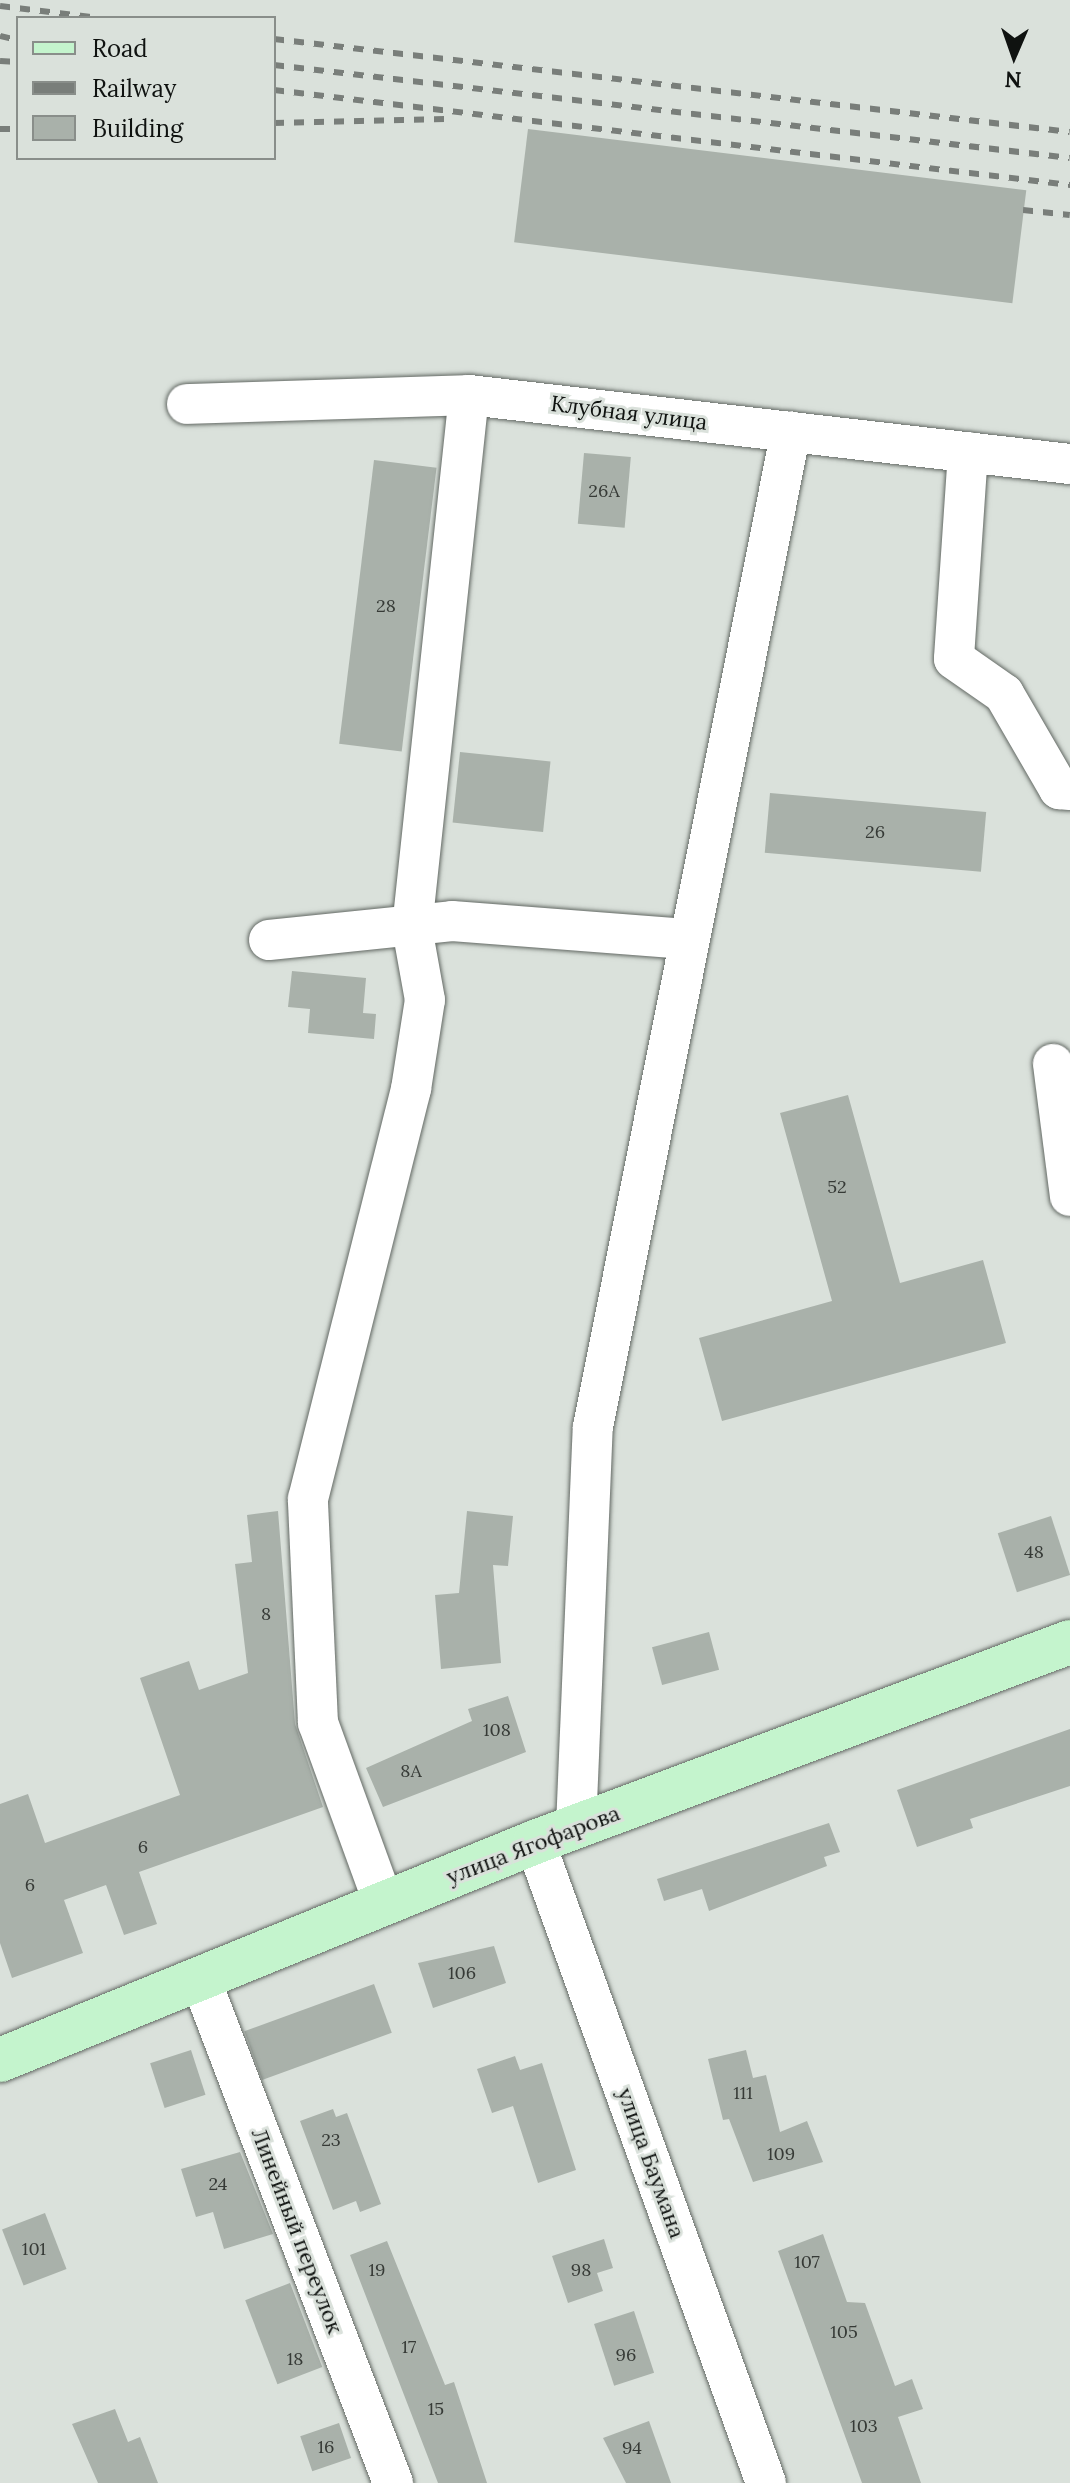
<!DOCTYPE html>
<meta charset="utf-8">
<style>
body{margin:0}
#map{position:relative;width:1070px;height:2483px;overflow:hidden;background:#dae1db;font-family:Lora,serif}
div>[style]{position:absolute}
.building>*{inset:0;background:#a9b1aa;transform-origin:0 0}
.roads{filter:drop-shadow(0 0 2px #636964) drop-shadow(0 0 2px #636964)}
.minor>*{height:40px;margin:-20px;padding:0 20px;transform-origin:20px;border-radius:20px;background:#fff}
.major>*{height:44px;margin:-22px;padding:0 22px;transform-origin:22px;border-radius:22px;background:#c4f4cd}
.rail>*{height:6px;margin-top:-3px;transform-origin:0;background:repeating-linear-gradient(90deg,#797e7a 0 10px,transparent 0 20px)}
span{translate:-50% -50%;white-space:nowrap;text-align:center;line-height:1.15;-webkit-text-stroke:6px #dae1db;paint-order:stroke}
.number-label{font-size:18px;color:#363a36}
.number-label span{-webkit-text-stroke-width:0}
.street-label{font-size:22px;color:#0f1210}
.legend{position:absolute;left:16px;top:16px;width:260px;height:144px;box-sizing:border-box;background:#dae1db;border:2px solid #898e8a;margin:0;padding:10px 14px;list-style:none;font-size:24px;color:#0f1210}
.legend li{display:flex;align-items:center;gap:16px;height:40px}
.legend b{width:40px;border:2px solid #898e8a}
.north{position:absolute;left:974px;top:16px;width:80px;height:80px;-webkit-text-stroke:6px #dae1db;paint-order:stroke;rotate:182deg;font-size:22px;font-weight:700;line-height:32px;text-align:center;color:#0f1210}
.north::after{content:'';display:block;margin:auto;width:28px;height:36px;background:#0f1210;clip-path:polygon(50% 0,100% 100%,50% 72%,0 100%)}
</style>
<div id="map">
<div class="building">
<div style="left:528px;top:129px;width:502px;height:114px;rotate:7deg"></div>
<div style="left:584px;top:453px;width:47px;height:71px;rotate:5deg"></div>
<div style="left:374px;top:460px;width:63px;height:286px;rotate:7deg"></div>
<div style="left:460px;top:752px;width:91px;height:71px;rotate:6deg"></div>
<div style="left:770px;top:793px;width:217px;height:60px;rotate:5deg"></div>
<div style="clip-path:polygon(292px 971px,366px 978px,363px 1013px,376px 1014px,374px 1039px,308px 1033px,310px 1009px,288px 1007px)"></div>
<div style="clip-path:polygon(848px 1095px,900px 1283px,983px 1260px,1006px 1343px,722px 1421px,699px 1338px,832px 1301px,780px 1113px)"></div>
<div style="clip-path:polygon(278px 1511px,295px 1724px,323px 1807px,139px 1872px,157px 1924px,124px 1935px,106px 1885px,64px 1900px,83px 1953px,12px 1978px,0 1943px,0 1804px,28px 1794px,45px 1843px,180px 1795px,140px 1678px,189px 1661px,199px 1690px,248px 1673px,235px 1564px,252px 1562px,247px 1515px)"></div>
<div style="clip-path:polygon(467px 1511px,513px 1516px,508px 1566px,493px 1565px,501px 1663px,441px 1669px,435px 1595px,459px 1593px)"></div>
<div style="left:1051px;top:1516px;width:62px;height:56px;rotate:72deg"></div>
<div style="left:709px;top:1632px;width:39px;height:59px;rotate:75deg"></div>
<div style="clip-path:polygon(508px 1696px,526px 1752px,383px 1807px,366px 1768px,472px 1721px,468px 1709px)"></div>
<div style="clip-path:polygon(1070px 1729px,1070px 1786px,970px 1819px,973px 1828px,917px 1847px,897px 1790px)"></div>
<div style="clip-path:polygon(829px 1823px,840px 1852px,824px 1857px,827px 1866px,709px 1911px,702px 1889px,664px 1901px,657px 1879px)"></div>
<div style="clip-path:polygon(494px 1946px,506px 1983px,433px 2008px,418px 1963px)"></div>
<div style="left:374px;top:1984px;width:52px;height:138px;rotate:70deg"></div>
<div style="left:191px;top:2050px;width:47px;height:43px;rotate:72deg"></div>
<div style="clip-path:polygon(746px 2050px,753px 2078px,766px 2075px,780px 2132px,807px 2121px,823px 2162px,753px 2182px,729px 2119px,723px 2120px,708px 2059px)"></div>
<div style="clip-path:polygon(515px 2056px,520px 2070px,542px 2063px,576px 2170px,538px 2183px,513px 2106px,492px 2113px,477px 2069px)"></div>
<div style="clip-path:polygon(333px 2109px,336px 2117px,347px 2113px,381px 2204px,360px 2212px,356px 2201px,333px 2210px,300px 2121px)"></div>
<div style="clip-path:polygon(240px 2152px,273px 2234px,224px 2249px,213px 2212px,196px 2217px,181px 2169px)"></div>
<div style="left:45px;top:2213px;width:60px;height:46px;rotate:69deg"></div>
<div style="clip-path:polygon(823px 2234px,847px 2302px,865px 2303px,895px 2386px,912px 2379px,923px 2409px,898px 2417px,921px 2483px,862px 2483px,778px 2251px)"></div>
<div style="clip-path:polygon(604px 2239px,613px 2268px,597px 2273px,603px 2291px,568px 2303px,552px 2256px)"></div>
<div style="clip-path:polygon(387px 2241px,445px 2385px,454px 2382px,487px 2483px,438px 2483px,350px 2255px)"></div>
<div style="left:290px;top:2283px;width:90px;height:48px;rotate:69deg"></div>
<div style="left:634px;top:2311px;width:65px;height:42px;rotate:72deg"></div>
<div style="clip-path:polygon(115px 2409px,128px 2442px,140px 2437px,158px 2483px,98px 2483px,72px 2424px)"></div>
<div style="clip-path:polygon(649px 2421px,671px 2483px,626px 2483px,603px 2438px)"></div>
<div style="left:339px;top:2423px;width:37px;height:41px;rotate:71deg"></div>
</div>
<div class="roads">
<div class="minor">
<div style="left:187px;top:404px;width:282px;rotate:-1.8deg"></div>
<div style="left:469px;top:395px;width:605px;rotate:6.55deg"></div>
<div style="left:968px;top:452px;width:207px;rotate:93.9deg"></div>
<div style="left:954px;top:659px;width:61px;rotate:35deg"></div>
<div style="left:1004px;top:694px;width:110px;rotate:59.9deg"></div>
<div style="left:1059px;top:789px;width:11px;rotate:5deg"></div>
<div style="left:269px;top:940px;width:184px;rotate:-5.9deg"></div>
<div style="left:452px;top:921px;width:235px;rotate:4.4deg"></div>
<div style="left:1053px;top:1064px;width:133px;rotate:82.7deg"></div>
<div style="left:576px;top:1827px;width:400px;rotate:-87.6deg"></div>
<div style="left:593px;top:1427px;width:1015px;rotate:-78.76deg"></div>
<div style="left:535px;top:1842px;width:681px;rotate:70.18deg"></div>
<div style="left:384px;top:1904px;width:193px;rotate:-110deg"></div>
<div style="left:318px;top:1723px;width:224px;rotate:-92.6deg"></div>
<div style="left:308px;top:1499px;width:423px;rotate:-75.9deg"></div>
<div style="left:411px;top:1089px;width:90px;rotate:-81.1deg"></div>
<div style="left:425px;top:1000px;width:73px;rotate:-100.2deg"></div>
<div style="left:412px;top:928px;width:536px;rotate:-83.9deg"></div>
<div style="left:200px;top:1978px;width:541px;rotate:69.08deg"></div>
</div>
<div class="major">
<div style="left:0;top:2060px;width:578px;rotate:-22.17deg"></div>
<div style="left:535px;top:1842px;width:571px;rotate:-20.5deg"></div>
</div>
</div>
<div class="rail">
<div style="left:0;top:6px;width:100px;rotate:6.9deg"></div>
<div style="left:0;top:36px;width:18px;rotate:13deg"></div>
<div style="left:274px;top:39px;width:801px;rotate:6.66deg"></div>
<div style="left:0;top:61px;width:18px;rotate:3deg"></div>
<div style="left:274px;top:65px;width:801px;rotate:6.66deg"></div>
<div style="left:274px;top:90px;width:802px;rotate:6.81deg"></div>
<div style="left:274px;top:123px;width:171px;rotate:-1.3deg"></div>
<div style="left:0;top:129px;width:18px"></div>
<div style="left:1023px;top:210px;width:47px;rotate:6.1deg"></div>
</div>
<div class="number-label">
<span style="left:604px;top:491px">26А</span>
<span style="left:386px;top:606px">28</span>
<span style="left:875px;top:832px">26</span>
<span style="left:837px;top:1187px">52</span>
<span style="left:1034px;top:1552px">48</span>
<span style="left:266px;top:1614px">8</span>
<span style="left:497px;top:1730px">108</span>
<span style="left:411px;top:1771px">8А</span>
<span style="left:143px;top:1847px">6</span>
<span style="left:30px;top:1885px">6</span>
<span style="left:462px;top:1973px">106</span>
<span style="left:743px;top:2093px">111</span>
<span style="left:331px;top:2140px">23</span>
<span style="left:781px;top:2154px">109</span>
<span style="left:218px;top:2184px">24</span>
<span style="left:34px;top:2249px">101</span>
<span style="left:807px;top:2262px">107</span>
<span style="left:377px;top:2270px">19</span>
<span style="left:581px;top:2270px">98</span>
<span style="left:844px;top:2332px">105</span>
<span style="left:409px;top:2347px">17</span>
<span style="left:626px;top:2355px">96</span>
<span style="left:295px;top:2359px">18</span>
<span style="left:436px;top:2409px">15</span>
<span style="left:864px;top:2426px">103</span>
<span style="left:326px;top:2447px">16</span>
<span style="left:632px;top:2448px">94</span>
</div>
<div class="street-label">
<span style="left:629px;top:413px;rotate:7deg">Клубная улица</span>
<span style="left:533px;top:1845px;rotate:-21deg">улица Ягофарова</span>
<span style="left:651px;top:2163px;rotate:70deg">улица Баумана</span>
<span style="left:297px;top:2231px;rotate:69deg">Линейный переулок</span>
</div>
<ul class="legend">
<li><b style="height:10px;background:#c4f4cd"></b>Road</li>
<li><b style="height:10px;background:#797e7a"></b>Railway</li>
<li><b style="height:22px;background:#a9b1aa"></b>Building</li>
</ul>
<div class="north">N</div>
</div>
